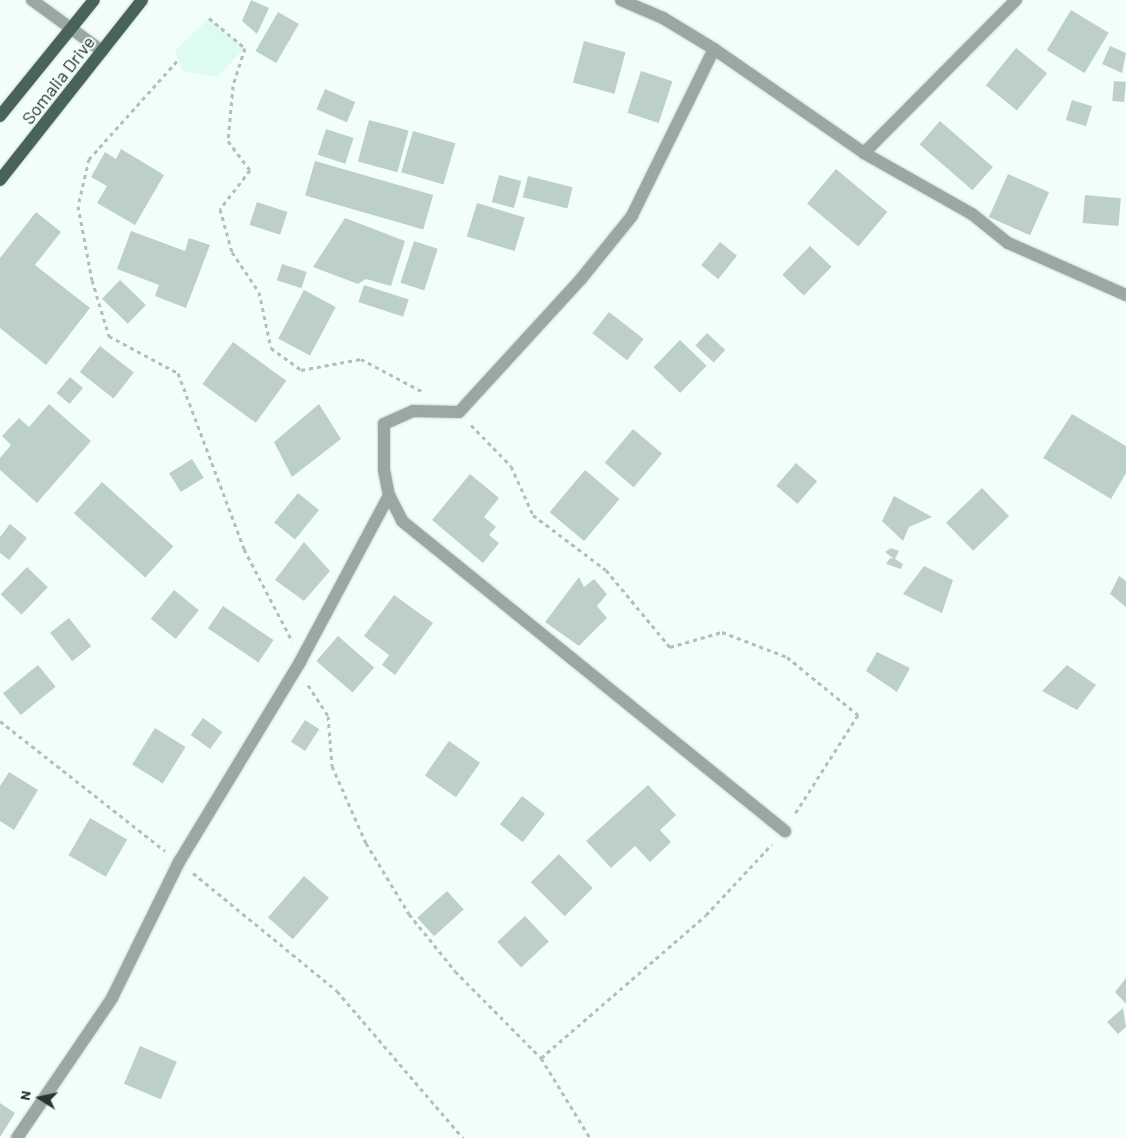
<!DOCTYPE html>
<style>
body{margin:0}
#map{position:relative;width:1126px;height:1138px;overflow:hidden;background:#f2fefa;font-family:Barlow,sans-serif}
div>[style]{position:absolute}
.built>*{inset:0;background:#ddfbf1}
.building>*{inset:0;background:#bcd0c9;transform-origin:0 0}
.path>*{height:3px;margin-top:-1.5px;transform-origin:0;background:repeating-linear-gradient(90deg,#b4bebb 0 4px,transparent 0 8px)}
.roads{filter:drop-shadow(0 0 1px #ced9d6) drop-shadow(0 0 1px #ced9d6)}
.minor>*{height:12px;margin:-6px;padding:0 6px;transform-origin:6px;border-radius:6px;background:#99a8a2}
.major>*{height:12px;margin:-6px;padding:0 6px;transform-origin:6px;border-radius:6px;background:#49635b}
span{translate:-50% -50%;white-space:nowrap;text-align:center;line-height:1.15;-webkit-text-stroke:4px #f2fefa;paint-order:stroke}
.street-label{font-size:18px;color:#2b3330}
.north{position:absolute;left:15px;top:1073px;width:50px;height:50px;-webkit-text-stroke:4px #f2fefa;paint-order:stroke;rotate:280deg;font-size:14px;font-weight:700;line-height:20px;text-align:center;color:#2b3330}
.north::after{content:'';display:block;margin:auto;width:18px;height:22px;background:#2b3330;clip-path:polygon(50% 0,100% 100%,50% 72%,0 100%)}
</style>
<div id="map">
<div class="built">
<div style="clip-path:polygon(209px 18px,245px 48px,217px 77px,183px 71px,175px 51px)"></div>
</div>
<div class="building">
<div style="clip-path:polygon(251px 0,269px 8px,257px 34px,242px 21px)"></div>
<div style="left:1071px;top:10px;width:44px;height:47px;rotate:31deg"></div>
<div style="left:278px;top:12px;width:24px;height:45px;rotate:30deg"></div>
<div style="left:584px;top:41px;width:43px;height:43px;rotate:15deg"></div>
<div style="clip-path:polygon(1110px 46px,1126px 53px,1122px 73px,1102px 64px)"></div>
<div style="left:1016px;top:48px;width:40px;height:48px;rotate:39deg"></div>
<div style="left:641px;top:71px;width:33px;height:44px;rotate:18deg"></div>
<div style="left:1114px;top:81px;width:12px;height:20px;rotate:5deg"></div>
<div style="left:325px;top:89px;width:33px;height:22px;rotate:23deg"></div>
<div style="left:1072px;top:100px;width:21px;height:21px;rotate:17deg"></div>
<div style="left:369px;top:120px;width:41px;height:43px;rotate:15deg"></div>
<div style="left:940px;top:121px;width:70px;height:31px;rotate:41deg"></div>
<div style="left:326px;top:129px;width:29px;height:27px;rotate:18deg"></div>
<div style="left:413px;top:131px;width:44px;height:43px;rotate:16deg"></div>
<div style="clip-path:polygon(121px 149px,164px 175px,135px 225px,97px 203px,107px 186px,91px 177px,105px 152px,116px 159px)"></div>
<div style="left:315px;top:161px;width:123px;height:36px;rotate:16deg"></div>
<div style="left:836px;top:169px;width:67px;height:45px;rotate:40deg"></div>
<div style="left:1008px;top:174px;width:45px;height:47px;rotate:24deg"></div>
<div style="left:499px;top:175px;width:23px;height:28px;rotate:15deg"></div>
<div style="left:528px;top:176px;width:46px;height:22px;rotate:14deg"></div>
<div style="left:1085px;top:195px;width:36px;height:28px;rotate:5deg"></div>
<div style="left:257px;top:202px;width:32px;height:24px;rotate:18deg"></div>
<div style="left:477px;top:203px;width:50px;height:35px;rotate:17deg"></div>
<div style="clip-path:polygon(36px 212px,61px 232px,35px 265px,90px 308px,46px 365px,0 328px,0 258px)"></div>
<div style="clip-path:polygon(345px 218px,405px 241px,391px 286px,366px 279px,358px 284px,313px 267px)"></div>
<div style="clip-path:polygon(131px 231px,185px 251px,189px 238px,210px 245px,186px 308px,155px 296px,159px 285px,117px 269px)"></div>
<div style="left:414px;top:241px;width:25px;height:44px;rotate:18deg"></div>
<div style="left:720px;top:242px;width:22px;height:30px;rotate:39deg"></div>
<div style="left:810px;top:246px;width:30px;height:40px;rotate:44deg"></div>
<div style="left:282px;top:264px;width:26px;height:17px;rotate:18deg"></div>
<div style="left:120px;top:280px;width:36px;height:26px;rotate:44deg"></div>
<div style="left:364px;top:285px;width:47px;height:18px;rotate:18deg"></div>
<div style="left:304px;top:290px;width:36px;height:55px;rotate:28deg"></div>
<div style="left:609px;top:312px;width:44px;height:27px;rotate:38deg"></div>
<div style="left:707px;top:333px;width:25px;height:17px;rotate:43deg"></div>
<div style="left:680px;top:340px;width:37px;height:38px;rotate:44deg"></div>
<div style="left:233px;top:342px;width:66px;height:52px;rotate:36deg"></div>
<div style="left:100px;top:346px;width:43px;height:33px;rotate:38deg"></div>
<div style="left:70px;top:377px;width:17px;height:21px;rotate:40deg"></div>
<div style="clip-path:polygon(49px 404px,91px 441px,37px 503px,0 470px,0 458px,11px 445px,2px 436px,19px 418px,29px 427px)"></div>
<div style="clip-path:polygon(319px 404px,341px 439px,292px 477px,274px 442px)"></div>
<div style="clip-path:polygon(1072px 414px,1126px 446px,1126px 473px,1111px 499px,1043px 458px)"></div>
<div style="left:633px;top:429px;width:38px;height:44px;rotate:40deg"></div>
<div style="left:192px;top:459px;width:22px;height:27px;rotate:58deg"></div>
<div style="left:796px;top:463px;width:28px;height:30px;rotate:41deg"></div>
<div style="left:585px;top:470px;width:45px;height:55px;rotate:40deg"></div>
<div style="clip-path:polygon(470px 474px,499px 498px,484px 517px,496px 527px,489px 535px,499px 543px,483px 563px,432px 520px)"></div>
<div style="left:102px;top:482px;width:96px;height:42px;rotate:42deg"></div>
<div style="left:982px;top:488px;width:39px;height:50px;rotate:46deg"></div>
<div style="left:298px;top:493px;width:27px;height:38px;rotate:39deg"></div>
<div style="clip-path:polygon(894px 496px,932px 517px,909px 527px,903px 541px,882px 521px)"></div>
<div style="clip-path:polygon(10px 524px,27px 538px,9px 560px,0 553px,0 537px)"></div>
<div style="clip-path:polygon(304px 542px,330px 571px,304px 601px,275px 580px)"></div>
<div style="clip-path:polygon(891px 548px,899px 551px,895px 559px,903px 564px,901px 569px,886px 564px,890px 558px,894px 559px,885px 552px)"></div>
<div style="clip-path:polygon(924px 566px,953px 580px,942px 613px,903px 594px)"></div>
<div style="left:27px;top:567px;width:29px;height:38px;rotate:44deg"></div>
<div style="clip-path:polygon(1119px 576px,1126px 581px,1126px 607px,1110px 594px)"></div>
<div style="clip-path:polygon(579px 577px,584px 587px,594px 579px,607px 594px,597px 606px,607px 618px,579px 646px,545px 622px)"></div>
<div style="left:174px;top:590px;width:32px;height:37px;rotate:39deg"></div>
<div style="clip-path:polygon(394px 595px,433px 623px,395px 675px,382px 665px,389px 655px,364px 636px)"></div>
<div style="left:223px;top:606px;width:61px;height:27px;rotate:34deg"></div>
<div style="left:69px;top:618px;width:36px;height:24px;rotate:52deg"></div>
<div style="left:338px;top:636px;width:48px;height:33px;rotate:41deg"></div>
<div style="clip-path:polygon(877px 652px,910px 668px,897px 692px,866px 671px)"></div>
<div style="left:38px;top:665px;width:28px;height:45px;rotate:51deg"></div>
<div style="clip-path:polygon(1067px 665px,1096px 685px,1077px 710px,1042px 691px)"></div>
<div style="left:203px;top:718px;width:24px;height:21px;rotate:36deg"></div>
<div style="left:305px;top:720px;width:17px;height:26px;rotate:33deg"></div>
<div style="left:155px;top:728px;width:36px;height:43px;rotate:32deg"></div>
<div style="left:449px;top:741px;width:38px;height:42px;rotate:35deg"></div>
<div style="clip-path:polygon(9px 772px,38px 790px,14px 830px,0 821px,0 786px)"></div>
<div style="clip-path:polygon(648px 785px,676px 815px,660px 830px,671px 842px,650px 862px,635px 846px,611px 868px,586px 841px)"></div>
<div style="left:522px;top:796px;width:29px;height:36px;rotate:38deg"></div>
<div style="left:90px;top:818px;width:43px;height:43px;rotate:30deg"></div>
<div style="left:559px;top:854px;width:48px;height:40px;rotate:45deg"></div>
<div style="left:304px;top:876px;width:33px;height:55px;rotate:41deg"></div>
<div style="left:447px;top:891px;width:25px;height:40px;rotate:48deg"></div>
<div style="left:525px;top:916px;width:35px;height:38px;rotate:47deg"></div>
<div style="clip-path:polygon(1126px 978px,1126px 1004px,1115px 992px)"></div>
<div style="clip-path:polygon(1123px 1008px,1126px 1027px,1118px 1034px,1107px 1022px)"></div>
<div style="left:140px;top:1046px;width:40px;height:41px;rotate:23deg"></div>
<div style="clip-path:polygon(0 1103px,15px 1113px,0 1137px)"></div>
</div>
<div class="path">
<div style="left:209px;top:18px;width:47px;rotate:39.8deg"></div>
<div style="left:245px;top:48px;width:40px;rotate:108deg"></div>
<div style="left:233px;top:86px;width:55px;rotate:95.2deg"></div>
<div style="left:228px;top:141px;width:36px;rotate:53deg"></div>
<div style="left:250px;top:170px;width:49px;rotate:127.6deg"></div>
<div style="left:220px;top:209px;width:45px;rotate:74.4deg"></div>
<div style="left:232px;top:252px;width:48px;rotate:56deg"></div>
<div style="left:259px;top:292px;width:57px;rotate:77.9deg"></div>
<div style="left:271px;top:348px;width:37px;rotate:36deg"></div>
<div style="left:301px;top:370px;width:61px;rotate:-10.4deg"></div>
<div style="left:361px;top:359px;width:70px;rotate:28deg"></div>
<div style="left:177px;top:61px;width:132px;rotate:131.9deg"></div>
<div style="left:89px;top:159px;width:48px;rotate:103.2deg"></div>
<div style="left:78px;top:206px;width:75px;rotate:79.3deg"></div>
<div style="left:92px;top:280px;width:59px;rotate:73.1deg"></div>
<div style="left:109px;top:336px;width:78px;rotate:28.2deg"></div>
<div style="left:178px;top:373px;width:188px;rotate:69.4deg"></div>
<div style="left:244px;top:549px;width:104px;rotate:62.4deg"></div>
<div style="left:471px;top:425px;width:57px;rotate:45.7deg"></div>
<div style="left:511px;top:466px;width:54px;rotate:65.8deg"></div>
<div style="left:533px;top:515px;width:91px;rotate:37deg"></div>
<div style="left:606px;top:570px;width:100px;rotate:50.3deg"></div>
<div style="left:670px;top:647px;width:54px;rotate:-16.1deg"></div>
<div style="left:722px;top:632px;width:70px;rotate:21deg"></div>
<div style="left:787px;top:657px;width:92px;rotate:39.2deg"></div>
<div style="left:858px;top:715px;width:119px;rotate:122.6deg"></div>
<div style="left:308px;top:685px;width:37px;rotate:57deg"></div>
<div style="left:328px;top:716px;width:50px;rotate:85.4deg"></div>
<div style="left:332px;top:766px;width:84px;rotate:66.2deg"></div>
<div style="left:366px;top:843px;width:83px;rotate:58.8deg"></div>
<div style="left:409px;top:914px;width:73px;rotate:51.1deg"></div>
<div style="left:455px;top:971px;width:122px;rotate:45.3deg"></div>
<div style="left:541px;top:1058px;width:218px;rotate:-40.9deg"></div>
<div style="left:706px;top:915px;width:97px;rotate:-47.1deg"></div>
<div style="left:0;top:721px;width:210px;rotate:38.2deg"></div>
<div style="left:193px;top:873px;width:186px;rotate:39.3deg"></div>
<div style="left:337px;top:991px;width:194px;rotate:49.4deg"></div>
<div style="left:541px;top:1058px;width:94px;rotate:58.5deg"></div>
</div>
<div class="roads">
<div class="minor">
<div style="left:32px;top:0;width:87px;rotate:36.1deg"></div>
<div style="left:621px;top:0;width:46px;rotate:23.2deg"></div>
<div style="left:663px;top:18px;width:60px;rotate:31.3deg"></div>
<div style="left:714px;top:49px;width:183px;rotate:34.7deg"></div>
<div style="left:864px;top:153px;width:124px;rotate:29.5deg"></div>
<div style="left:972px;top:214px;width:46px;rotate:38.9deg"></div>
<div style="left:1008px;top:243px;width:129px;rotate:23.8deg"></div>
<div style="left:714px;top:49px;width:186px;rotate:116.2deg"></div>
<div style="left:632px;top:216px;width:81px;rotate:129deg"></div>
<div style="left:581px;top:279px;width:180px;rotate:132.5deg"></div>
<div style="left:459px;top:412px;width:46px;rotate:-178.8deg"></div>
<div style="left:413px;top:411px;width:32px;rotate:156deg"></div>
<div style="left:384px;top:424px;width:46px;rotate:90deg"></div>
<div style="left:384px;top:470px;width:25px;rotate:79deg"></div>
<div style="left:389px;top:495px;width:29px;rotate:63deg"></div>
<div style="left:402px;top:521px;width:493px;rotate:39deg"></div>
<div style="left:864px;top:153px;width:216px;rotate:-45.2deg"></div>
<div style="left:17px;top:1138px;width:169px;rotate:-55.8deg"></div>
<div style="left:112px;top:998px;width:152px;rotate:-63.8deg"></div>
<div style="left:179px;top:862px;width:234px;rotate:-58.8deg"></div>
<div style="left:300px;top:662px;width:189px;rotate:-61.9deg"></div>
</div>
<div class="major">
<div style="left:0;top:116px;width:149px;rotate:-51deg"></div>
<div style="left:0;top:180px;width:229px;rotate:-51.7deg"></div>
</div>
</div>
<div class="street-label">
<span style="left:58px;top:80px;rotate:-52deg">Somalia Drive</span>
</div>
<div class="north">N</div>
</div>
